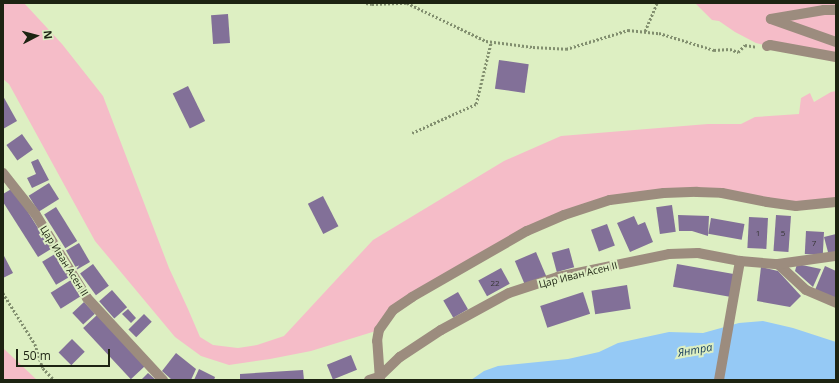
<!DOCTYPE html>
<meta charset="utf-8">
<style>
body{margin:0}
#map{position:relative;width:839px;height:383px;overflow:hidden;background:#ddefc2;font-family:"Open Sans",sans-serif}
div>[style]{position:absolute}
.green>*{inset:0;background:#f5bcc8}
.water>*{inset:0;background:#95c9f5}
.building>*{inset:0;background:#827098;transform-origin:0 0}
.path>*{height:2.5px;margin-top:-1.25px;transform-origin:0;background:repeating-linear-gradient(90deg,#828f6f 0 2px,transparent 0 4px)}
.minor>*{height:10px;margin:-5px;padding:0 5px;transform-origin:5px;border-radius:5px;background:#9c8c7e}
span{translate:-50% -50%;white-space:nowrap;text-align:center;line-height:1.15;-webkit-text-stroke:4px #ddefc2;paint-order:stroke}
.number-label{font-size:8px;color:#363634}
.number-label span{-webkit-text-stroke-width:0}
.street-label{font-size:10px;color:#1d2312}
.water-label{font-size:11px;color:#1d4260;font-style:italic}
.frame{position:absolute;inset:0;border:4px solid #1d2312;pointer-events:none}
.north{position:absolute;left:16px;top:16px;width:40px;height:40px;-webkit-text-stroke:3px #ddefc2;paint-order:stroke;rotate:84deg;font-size:11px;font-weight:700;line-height:16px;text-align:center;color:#1d2312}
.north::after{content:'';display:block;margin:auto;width:14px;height:18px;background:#1d2312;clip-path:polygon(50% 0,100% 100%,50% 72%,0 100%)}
.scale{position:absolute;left:16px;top:349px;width:94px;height:18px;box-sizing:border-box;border:2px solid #1d2312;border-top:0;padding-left:5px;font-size:12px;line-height:14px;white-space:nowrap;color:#1d2312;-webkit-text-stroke:3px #ddefc2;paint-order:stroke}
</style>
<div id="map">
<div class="green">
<div style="clip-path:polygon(3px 3px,24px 3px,62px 44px,103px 96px,169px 268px,188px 309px,200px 337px,213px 345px,238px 348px,257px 345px,284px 336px,373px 240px,504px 161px,561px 136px,708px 124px,741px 124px,755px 117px,799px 114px,801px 98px,810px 93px,814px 102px,831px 92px,836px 91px,836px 202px,796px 206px,722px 193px,664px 193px,564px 215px,411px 297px,379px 330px,311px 351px,270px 359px,229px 365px,201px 356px,175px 337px,95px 241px,9px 84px,3px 79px)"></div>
<div style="clip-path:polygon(695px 3px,836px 3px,836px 62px,756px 43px,735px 32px,719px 21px,712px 20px)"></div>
<div style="clip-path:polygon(3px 348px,37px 380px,3px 380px)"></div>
</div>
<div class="water">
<div style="clip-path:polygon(763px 321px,793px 328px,836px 342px,836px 380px,471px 380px,484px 371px,498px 366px,568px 359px,599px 352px,618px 343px,669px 332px,703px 333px,739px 323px)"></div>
</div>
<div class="building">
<div style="left:228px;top:14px;width:29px;height:17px;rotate:86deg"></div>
<div style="left:499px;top:60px;width:30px;height:29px;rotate:8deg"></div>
<div style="left:188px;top:86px;width:39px;height:17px;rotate:64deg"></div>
<div style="clip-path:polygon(3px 96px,17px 121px,3px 129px)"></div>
<div style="left:22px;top:134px;width:19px;height:19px;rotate:55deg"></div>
<div style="clip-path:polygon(38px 159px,49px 180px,32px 188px,27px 178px,36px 174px,31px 162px)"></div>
<div style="left:49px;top:183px;width:19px;height:24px;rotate:58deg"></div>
<div style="clip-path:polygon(13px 188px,51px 249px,38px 257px,3px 202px,3px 194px)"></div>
<div style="left:323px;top:196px;width:34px;height:17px;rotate:63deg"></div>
<div style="left:672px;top:205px;width:27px;height:16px;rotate:82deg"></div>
<div style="left:56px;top:207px;width:40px;height:14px;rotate:58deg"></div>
<div style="clip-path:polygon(678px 215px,709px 216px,708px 236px,692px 231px,679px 231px)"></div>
<div style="left:776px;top:215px;width:15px;height:36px;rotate:4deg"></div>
<div style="clip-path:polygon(634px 216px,638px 225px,645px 222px,653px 242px,630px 252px,617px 223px)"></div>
<div style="left:749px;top:217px;width:19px;height:31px;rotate:3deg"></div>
<div style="left:711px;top:218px;width:34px;height:16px;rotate:10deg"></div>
<div style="left:607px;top:224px;width:23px;height:17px;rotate:70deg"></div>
<div style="left:806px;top:231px;width:18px;height:23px;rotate:3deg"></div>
<div style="clip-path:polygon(836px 234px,836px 254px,829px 256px,824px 237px)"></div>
<div style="left:79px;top:243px;width:22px;height:15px;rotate:60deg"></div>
<div style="left:569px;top:248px;width:20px;height:18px;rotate:75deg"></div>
<div style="left:536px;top:252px;width:26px;height:23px;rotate:67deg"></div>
<div style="clip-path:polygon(3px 254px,13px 273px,3px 278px)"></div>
<div style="left:55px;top:254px;width:27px;height:15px;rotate:59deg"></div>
<div style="left:93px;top:264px;width:27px;height:16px;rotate:54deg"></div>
<div style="left:677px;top:264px;width:59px;height:23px;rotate:10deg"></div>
<div style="clip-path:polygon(797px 264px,821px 269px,813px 287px,795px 271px)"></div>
<div style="clip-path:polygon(825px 266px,836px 271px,836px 299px,815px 290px)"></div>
<div style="clip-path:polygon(761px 267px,778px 271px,801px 296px,790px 307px,757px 301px)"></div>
<div style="left:501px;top:268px;width:18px;height:26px;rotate:61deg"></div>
<div style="left:71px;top:280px;width:19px;height:24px;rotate:58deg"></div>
<div style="left:627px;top:285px;width:24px;height:36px;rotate:81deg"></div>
<div style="left:112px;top:290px;width:23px;height:17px;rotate:49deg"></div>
<div style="left:458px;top:292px;width:20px;height:17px;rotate:60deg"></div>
<div style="left:583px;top:292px;width:23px;height:45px;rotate:72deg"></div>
<div style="left:84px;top:302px;width:16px;height:16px;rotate:47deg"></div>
<div style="clip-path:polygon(128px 309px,136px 318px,131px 323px,122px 314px)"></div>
<div style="left:144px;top:314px;width:11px;height:22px;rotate:45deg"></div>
<div style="left:97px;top:315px;width:70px;height:19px;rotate:47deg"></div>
<div style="left:72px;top:339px;width:18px;height:19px;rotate:45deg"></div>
<div style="clip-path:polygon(176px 353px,196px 369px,191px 380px,172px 380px,162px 371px)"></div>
<div style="left:351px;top:355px;width:16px;height:26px;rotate:68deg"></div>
<div style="clip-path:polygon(199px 369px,215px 377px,214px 380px,194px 380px)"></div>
<div style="clip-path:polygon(303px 370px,304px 380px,240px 380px,240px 374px)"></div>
<div style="clip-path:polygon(148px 373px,156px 380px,141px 380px)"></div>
</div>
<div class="path">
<div style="left:366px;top:3px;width:6px;rotate:9deg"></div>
<div style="left:372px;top:4px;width:35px;rotate:-2deg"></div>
<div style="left:407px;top:3px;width:88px;rotate:25.7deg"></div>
<div style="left:486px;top:41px;width:47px;rotate:7.3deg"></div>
<div style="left:533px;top:47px;width:33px;rotate:3deg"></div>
<div style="left:566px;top:49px;width:65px;rotate:-17deg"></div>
<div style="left:628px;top:30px;width:31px;rotate:6deg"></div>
<div style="left:659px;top:33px;width:58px;rotate:17.2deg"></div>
<div style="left:714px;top:50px;width:16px;rotate:-4deg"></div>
<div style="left:730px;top:49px;width:9px;rotate:21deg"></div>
<div style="left:738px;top:52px;width:10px;rotate:-45deg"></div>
<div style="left:745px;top:45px;width:12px;rotate:9deg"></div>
<div style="left:645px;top:31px;width:30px;rotate:-67deg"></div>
<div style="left:412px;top:133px;width:70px;rotate:-24.4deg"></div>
<div style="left:476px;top:104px;width:64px;rotate:-76.4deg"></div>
<div style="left:3px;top:293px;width:60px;rotate:57.9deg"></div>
<div style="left:35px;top:344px;width:25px;rotate:72deg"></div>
<div style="left:43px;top:368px;width:16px;rotate:47deg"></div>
</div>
<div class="minor">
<div style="left:836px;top:10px;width:12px;rotate:180deg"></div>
<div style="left:824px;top:10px;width:54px;rotate:170.4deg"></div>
<div style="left:771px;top:19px;width:69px;rotate:19.5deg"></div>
<div style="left:767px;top:46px;width:3px;rotate:-18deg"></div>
<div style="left:770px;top:45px;width:67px;rotate:10.3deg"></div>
<div style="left:3px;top:173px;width:53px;rotate:51.8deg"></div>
<div style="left:36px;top:215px;width:97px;rotate:58.4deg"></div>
<div style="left:87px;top:298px;width:112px;rotate:47.2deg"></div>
<div style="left:778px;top:264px;width:38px;rotate:43deg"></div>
<div style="left:806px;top:290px;width:33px;rotate:23deg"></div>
<div style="left:369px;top:380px;width:10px;rotate:-17deg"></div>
<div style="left:379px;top:377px;width:29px;rotate:-44deg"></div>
<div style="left:400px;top:357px;width:49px;rotate:-33.4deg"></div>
<div style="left:441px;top:330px;width:77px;rotate:-28.6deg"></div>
<div style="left:509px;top:293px;width:52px;rotate:-18.1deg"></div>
<div style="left:558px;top:277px;width:113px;rotate:-11.7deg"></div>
<div style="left:669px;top:254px;width:29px;rotate:-2deg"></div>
<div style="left:698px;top:253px;width:43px;rotate:10.8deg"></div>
<div style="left:740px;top:261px;width:38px;rotate:5deg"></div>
<div style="left:778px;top:264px;width:59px;rotate:-7.9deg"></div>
<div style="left:380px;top:380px;width:39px;rotate:-94deg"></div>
<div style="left:377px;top:341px;width:11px;rotate:-80deg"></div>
<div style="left:379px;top:330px;width:24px;rotate:-55deg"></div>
<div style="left:393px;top:310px;width:23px;rotate:-34deg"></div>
<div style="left:412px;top:297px;width:133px;rotate:-29.9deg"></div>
<div style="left:527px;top:231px;width:40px;rotate:-23.4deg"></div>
<div style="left:564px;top:215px;width:48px;rotate:-18.1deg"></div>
<div style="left:610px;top:200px;width:54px;rotate:-7.4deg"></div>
<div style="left:664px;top:193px;width:33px;rotate:-2deg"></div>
<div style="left:697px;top:192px;width:25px;rotate:2deg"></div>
<div style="left:722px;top:193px;width:46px;rotate:11.3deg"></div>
<div style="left:767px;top:202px;width:29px;rotate:8deg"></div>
<div style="left:796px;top:206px;width:40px;rotate:-5.7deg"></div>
<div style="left:719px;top:380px;width:121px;rotate:-80deg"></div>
</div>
<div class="number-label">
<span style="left:758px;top:233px">1</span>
<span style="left:783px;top:233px">5</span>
<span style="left:814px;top:243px">7</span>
<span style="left:495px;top:283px">22</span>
</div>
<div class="street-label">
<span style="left:64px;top:261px;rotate:58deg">Цар Иван Асен II</span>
<span style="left:578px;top:275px;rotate:-14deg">Цар Иван Асен II</span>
</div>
<div class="water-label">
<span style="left:695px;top:350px;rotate:-10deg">Янтра</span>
</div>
<div class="frame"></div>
<div class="north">N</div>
<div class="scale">50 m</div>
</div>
